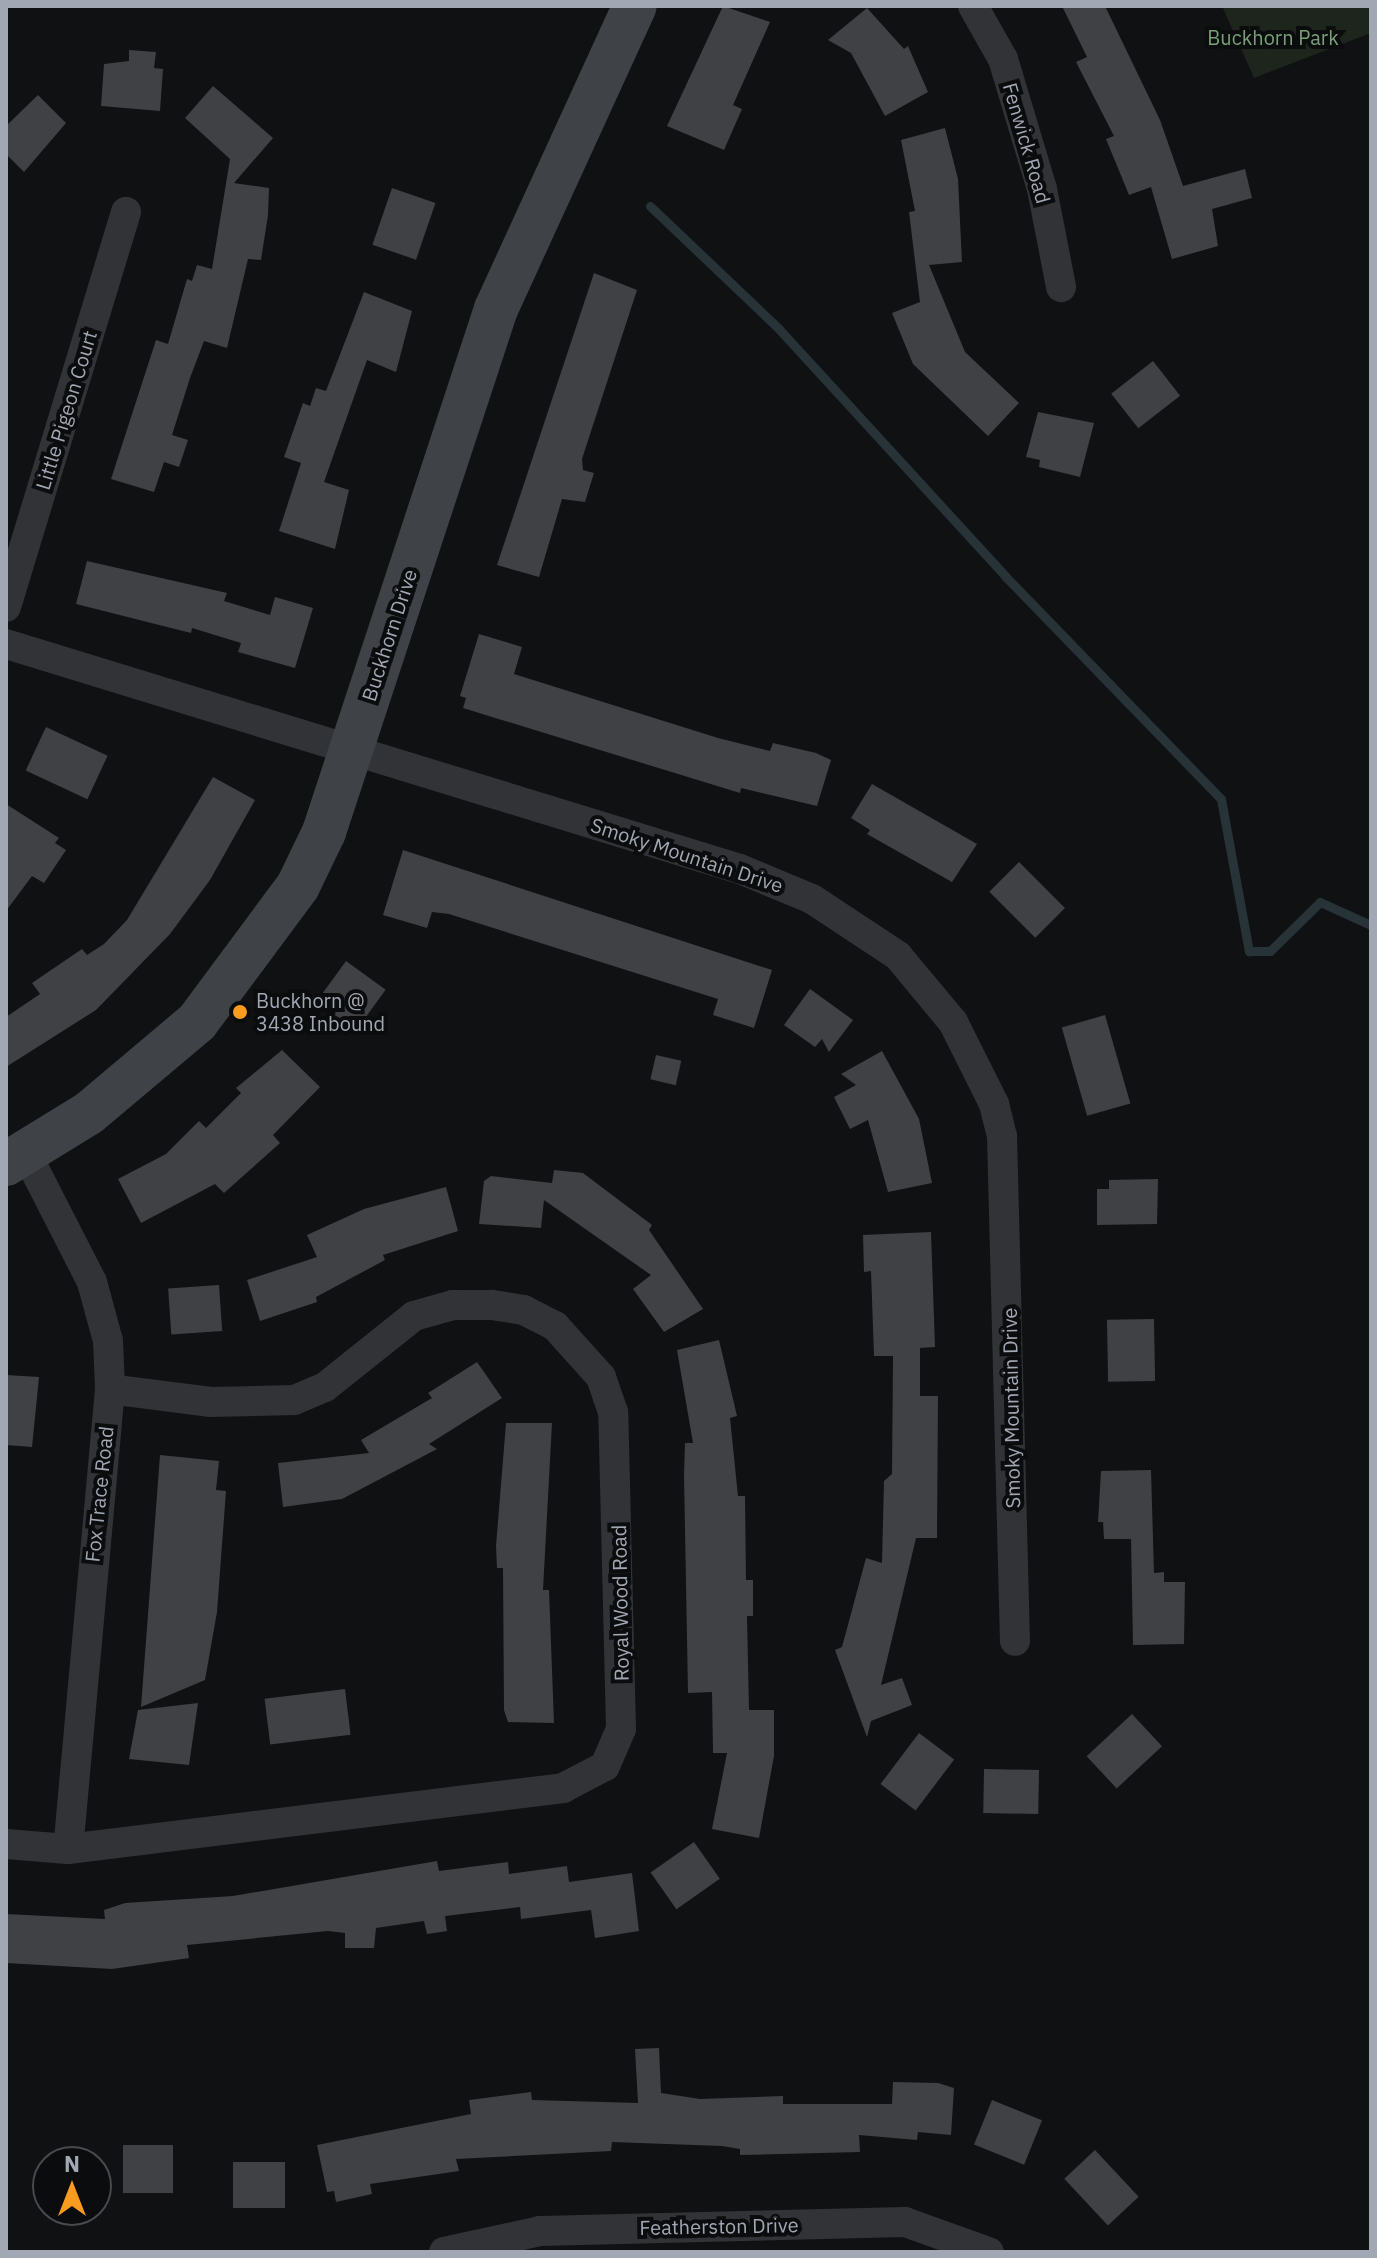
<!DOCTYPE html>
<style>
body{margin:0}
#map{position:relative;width:1377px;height:2258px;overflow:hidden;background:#101112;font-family:"IBM Plex Sans",sans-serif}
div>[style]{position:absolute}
.green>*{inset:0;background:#1d251d}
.stream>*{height:9px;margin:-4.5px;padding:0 4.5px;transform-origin:4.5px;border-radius:4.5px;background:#283338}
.building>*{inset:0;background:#3f4145;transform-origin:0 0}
.street>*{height:30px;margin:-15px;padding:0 15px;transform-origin:15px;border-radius:15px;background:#313337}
.secondary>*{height:44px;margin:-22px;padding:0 22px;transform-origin:22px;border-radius:22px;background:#3f4247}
.dots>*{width:22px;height:22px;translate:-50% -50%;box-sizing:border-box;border:4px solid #0b0c0d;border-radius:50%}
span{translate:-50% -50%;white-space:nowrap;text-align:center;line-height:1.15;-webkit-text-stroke:8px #0b0c0d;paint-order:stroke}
.park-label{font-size:20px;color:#78a077}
.street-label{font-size:20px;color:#a1a8b3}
.poi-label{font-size:20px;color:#a1a8b3}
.left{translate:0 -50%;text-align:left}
.frame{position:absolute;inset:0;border:8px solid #a1a8b3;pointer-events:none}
.north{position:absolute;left:32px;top:2146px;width:80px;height:80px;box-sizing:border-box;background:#0b0c0d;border:2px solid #474a4f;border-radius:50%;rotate:0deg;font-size:22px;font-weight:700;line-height:32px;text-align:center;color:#a1a8b3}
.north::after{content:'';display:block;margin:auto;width:28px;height:36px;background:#fa9b21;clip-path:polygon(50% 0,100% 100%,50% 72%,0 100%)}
</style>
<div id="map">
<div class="green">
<div style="clip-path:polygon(1222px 6px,1371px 6px,1371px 33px,1254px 78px)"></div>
</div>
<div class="stream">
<div style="left:650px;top:206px;width:178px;rotate:43.6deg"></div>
<div style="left:779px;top:329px;width:335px;rotate:47.5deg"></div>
<div style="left:1005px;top:576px;width:310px;rotate:45.9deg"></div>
<div style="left:1221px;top:799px;width:155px;rotate:79.6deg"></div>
<div style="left:1249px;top:951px;width:21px"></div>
<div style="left:1270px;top:951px;width:70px;rotate:-44.4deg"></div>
<div style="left:1320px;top:902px;width:56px;rotate:24.3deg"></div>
</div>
<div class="building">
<div style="clip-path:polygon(723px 6px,770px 22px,733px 105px,742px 109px,724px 150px,667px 126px)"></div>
<div style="clip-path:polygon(1062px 6px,1105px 6px,1160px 120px,1183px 186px,1245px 169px,1252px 198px,1212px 209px,1218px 246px,1172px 259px,1151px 187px,1129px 195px,1106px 139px,1114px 136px,1076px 62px,1087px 57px)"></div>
<div style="clip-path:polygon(867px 8px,904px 49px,908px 46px,928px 92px,885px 116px,851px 53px,828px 40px)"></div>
<div style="clip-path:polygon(129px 50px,156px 52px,154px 68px,163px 69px,160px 111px,101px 106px,104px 64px,129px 61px)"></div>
<div style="clip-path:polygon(213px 86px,273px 138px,234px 183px,269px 188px,268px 215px,261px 260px,248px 259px,227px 348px,204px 341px,190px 378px,172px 435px,188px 440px,179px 467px,164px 462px,154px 492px,111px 479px,156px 340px,168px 344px,187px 279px,192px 281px,197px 265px,212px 269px,230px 159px,185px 118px)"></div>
<div style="clip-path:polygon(38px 95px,66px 123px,24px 172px,6px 154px,6px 126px)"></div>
<div style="clip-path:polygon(945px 128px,958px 179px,962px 262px,929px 265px,965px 352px,1019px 403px,988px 436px,913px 364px,892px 313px,920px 302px,909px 212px,915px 211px,901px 140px)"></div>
<div style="left:392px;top:188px;width:46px;height:60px;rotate:19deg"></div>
<div style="clip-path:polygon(594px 273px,637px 290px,582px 459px,583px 470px,594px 473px,585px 502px,562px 499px,539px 577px,497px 565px)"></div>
<div style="clip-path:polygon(364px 292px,412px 311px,396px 372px,367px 360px,324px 482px,349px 490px,335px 549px,279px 531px,301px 463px,284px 457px,303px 403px,310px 406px,316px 388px,326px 391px)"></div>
<div style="left:1153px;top:361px;width:44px;height:53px;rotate:52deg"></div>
<div style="clip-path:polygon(1038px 412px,1094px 423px,1080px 477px,1039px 467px,1040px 460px,1026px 457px)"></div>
<div style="clip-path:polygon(87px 561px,227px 593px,224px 601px,270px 615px,275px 597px,313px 608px,295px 668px,238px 652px,241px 643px,192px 628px,191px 633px,76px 604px)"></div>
<div style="clip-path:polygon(479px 634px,522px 647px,514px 674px,718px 738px,770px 751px,773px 743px,816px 753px,831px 760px,817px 806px,741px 788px,740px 793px,463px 708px,466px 698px,460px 696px)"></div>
<div style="left:46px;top:727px;width:68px;height:48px;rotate:25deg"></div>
<div style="clip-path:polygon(213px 777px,255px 800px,210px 880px,170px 934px,96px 1010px,6px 1067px,6px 1017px,40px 994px,32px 983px,82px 949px,87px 955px,104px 944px,127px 920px)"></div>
<div style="clip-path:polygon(872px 784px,977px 844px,952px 882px,867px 834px,870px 830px,851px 818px)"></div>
<div style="clip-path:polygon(6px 804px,59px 838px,55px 843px,66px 850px,44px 883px,32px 876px,6px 911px)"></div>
<div style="clip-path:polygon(403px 850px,772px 970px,754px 1028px,713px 1015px,718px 999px,449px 914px,432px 912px,427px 928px,383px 915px)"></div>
<div style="left:1019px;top:862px;width:65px;height:42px;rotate:45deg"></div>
<div style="left:346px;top:961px;width:49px;height:53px;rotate:36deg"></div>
<div style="clip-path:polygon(810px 989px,853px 1020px,829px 1052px,822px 1039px,815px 1047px,784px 1025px)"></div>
<div style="left:1105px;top:1015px;width:92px;height:45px;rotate:74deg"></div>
<div style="clip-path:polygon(282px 1050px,320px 1087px,273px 1135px,280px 1143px,224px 1193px,215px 1184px,141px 1223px,118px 1179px,166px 1154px,199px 1121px,206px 1128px,241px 1093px,236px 1088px)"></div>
<div style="clip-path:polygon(882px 1051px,919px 1119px,932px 1183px,888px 1192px,868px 1120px,850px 1129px,834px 1097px,856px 1085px,841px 1074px)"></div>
<div style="left:656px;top:1055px;width:26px;height:25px;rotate:13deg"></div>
<div style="clip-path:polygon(554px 1170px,583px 1173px,652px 1225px,649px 1230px,703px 1309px,664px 1332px,633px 1289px,651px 1275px,544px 1200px,541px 1228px,479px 1224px,484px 1181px,491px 1176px,552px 1183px)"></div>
<div style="clip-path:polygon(1158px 1179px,1157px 1224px,1097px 1225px,1097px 1189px,1109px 1189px,1109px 1180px)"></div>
<div style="clip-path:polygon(446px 1187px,458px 1231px,383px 1255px,385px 1260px,316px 1297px,317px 1302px,260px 1321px,247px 1280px,317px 1257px,307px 1235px,364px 1209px)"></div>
<div style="clip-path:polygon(931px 1232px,935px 1347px,920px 1348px,920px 1396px,938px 1396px,937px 1538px,916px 1538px,881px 1685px,902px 1678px,912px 1705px,871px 1721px,867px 1737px,835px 1650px,842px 1647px,866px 1558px,882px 1563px,884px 1481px,892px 1474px,893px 1356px,874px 1356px,871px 1271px,864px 1272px,863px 1235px)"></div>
<div style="left:219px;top:1285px;width:46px;height:51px;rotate:86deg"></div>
<div style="left:1154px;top:1319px;width:62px;height:47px;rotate:89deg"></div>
<div style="clip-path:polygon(719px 1340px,737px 1416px,730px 1418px,738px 1496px,745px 1496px,746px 1580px,753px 1580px,753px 1616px,747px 1616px,749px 1710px,774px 1710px,774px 1756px,759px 1838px,712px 1829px,727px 1753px,713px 1753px,712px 1692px,688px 1693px,684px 1475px,685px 1443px,693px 1443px,677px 1350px)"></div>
<div style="clip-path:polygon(477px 1362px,502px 1398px,429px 1444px,437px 1449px,342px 1499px,283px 1507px,278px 1463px,369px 1453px,361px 1440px,432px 1398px,428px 1393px)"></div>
<div style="clip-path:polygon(6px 1375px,39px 1377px,32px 1447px,6px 1445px)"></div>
<div style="clip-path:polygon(506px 1423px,552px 1423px,543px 1590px,549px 1590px,554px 1723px,508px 1722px,504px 1710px,503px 1568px,497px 1568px,496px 1546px)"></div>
<div style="clip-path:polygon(160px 1455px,219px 1461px,216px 1490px,226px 1491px,217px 1612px,205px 1680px,141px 1707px)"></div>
<div style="clip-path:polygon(1151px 1470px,1154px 1573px,1164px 1572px,1164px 1582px,1185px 1582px,1184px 1644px,1133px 1645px,1131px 1539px,1104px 1539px,1103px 1522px,1098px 1522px,1101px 1471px)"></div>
<div style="left:345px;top:1689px;width:46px;height:81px;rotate:83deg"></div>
<div style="clip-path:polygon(198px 1703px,189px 1765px,129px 1759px,138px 1710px)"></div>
<div style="left:1132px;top:1714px;width:44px;height:62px;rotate:47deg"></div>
<div style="left:919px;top:1733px;width:44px;height:64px;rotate:37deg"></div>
<div style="left:1039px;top:1770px;width:44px;height:55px;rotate:91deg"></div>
<div style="left:694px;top:1842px;width:45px;height:53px;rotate:55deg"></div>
<div style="clip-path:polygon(437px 1861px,439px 1871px,508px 1862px,509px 1874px,567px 1866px,569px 1882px,632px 1873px,639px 1931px,595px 1938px,591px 1910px,521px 1919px,520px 1907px,445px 1916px,447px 1931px,427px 1934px,424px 1921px,376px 1928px,374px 1948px,345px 1948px,345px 1933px,328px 1931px,187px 1945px,189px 1958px,112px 1969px,6px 1963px,6px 1914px,105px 1919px,104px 1910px,125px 1903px,233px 1896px)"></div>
<div style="clip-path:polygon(659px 2048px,661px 2093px,700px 2099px,783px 2096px,783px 2104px,892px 2104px,893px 2082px,938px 2083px,954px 2088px,951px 2135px,918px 2132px,917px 2140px,859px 2135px,860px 2152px,740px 2155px,740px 2149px,722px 2146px,612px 2142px,611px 2151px,456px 2159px,459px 2171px,370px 2184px,372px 2194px,336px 2202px,334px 2191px,327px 2192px,317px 2145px,471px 2114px,469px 2100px,531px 2092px,532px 2100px,638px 2103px,635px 2049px)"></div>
<div style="left:992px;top:2100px;width:54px;height:48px;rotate:22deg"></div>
<div style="left:123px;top:2145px;width:50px;height:48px"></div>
<div style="left:1095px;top:2150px;width:64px;height:42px;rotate:47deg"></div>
<div style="left:233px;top:2162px;width:52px;height:46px"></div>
</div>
<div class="street">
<div style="left:973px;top:6px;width:61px;rotate:60.5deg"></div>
<div style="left:1003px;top:59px;width:136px;rotate:73.3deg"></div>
<div style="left:1042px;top:189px;width:100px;rotate:79deg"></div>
<div style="left:6px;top:607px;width:413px;rotate:-73.1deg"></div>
<div style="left:6px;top:644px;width:768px;rotate:17.04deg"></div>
<div style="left:740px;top:869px;width:78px;rotate:22.6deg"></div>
<div style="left:812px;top:899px;width:103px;rotate:33.5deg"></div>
<div style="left:898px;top:956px;width:86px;rotate:50.2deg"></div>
<div style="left:953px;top:1022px;width:92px;rotate:63.4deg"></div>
<div style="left:994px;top:1104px;width:33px;rotate:76deg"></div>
<div style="left:1002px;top:1136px;width:505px;rotate:88.53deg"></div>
<div style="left:27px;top:1155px;width:143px;rotate:62.9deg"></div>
<div style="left:92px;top:1282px;width:61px;rotate:74.8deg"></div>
<div style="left:108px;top:1341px;width:48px;rotate:87.6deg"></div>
<div style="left:110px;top:1389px;width:462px;rotate:95.2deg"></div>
<div style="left:6px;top:1844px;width:62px;rotate:4.6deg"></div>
<div style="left:68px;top:1849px;width:499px;rotate:-7deg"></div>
<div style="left:563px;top:1788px;width:47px;rotate:-27.6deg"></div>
<div style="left:605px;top:1766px;width:40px;rotate:-66.6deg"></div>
<div style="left:621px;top:1729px;width:317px;rotate:-91.4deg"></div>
<div style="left:613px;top:1412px;width:37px;rotate:-109deg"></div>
<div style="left:601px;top:1377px;width:69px;rotate:-132deg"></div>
<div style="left:555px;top:1326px;width:35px;rotate:-153deg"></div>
<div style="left:524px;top:1310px;width:33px;rotate:-171deg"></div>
<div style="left:491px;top:1305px;width:38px;rotate:180deg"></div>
<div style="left:453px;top:1305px;width:41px;rotate:164.2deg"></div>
<div style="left:414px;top:1316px;width:114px;rotate:141.4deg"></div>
<div style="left:325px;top:1387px;width:34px;rotate:157deg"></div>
<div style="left:294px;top:1400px;width:83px;rotate:178.6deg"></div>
<div style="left:211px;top:1402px;width:102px;rotate:-172.7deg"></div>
<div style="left:444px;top:2252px;width:98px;rotate:-12.3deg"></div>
<div style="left:540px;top:2231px;width:365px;rotate:-1.4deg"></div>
<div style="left:905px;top:2222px;width:89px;rotate:19.7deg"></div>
</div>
<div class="secondary">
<div style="left:6px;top:1164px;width:97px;rotate:-31.6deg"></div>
<div style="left:89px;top:1113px;width:141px;rotate:-40.1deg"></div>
<div style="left:197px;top:1022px;width:169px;rotate:-53.4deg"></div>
<div style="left:298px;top:886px;width:60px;rotate:-64.3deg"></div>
<div style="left:324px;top:832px;width:551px;rotate:-71.8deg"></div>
<div style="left:496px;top:309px;width:333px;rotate:-65.4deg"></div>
</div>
<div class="dots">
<div style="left:240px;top:1012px;background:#fa9b21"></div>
</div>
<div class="park-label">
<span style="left:1273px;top:37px">Buckhorn Park</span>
</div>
<div class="street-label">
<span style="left:1027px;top:143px;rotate:74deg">Fenwick Road</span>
<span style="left:66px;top:410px;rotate:-73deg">Little Pigeon Court</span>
<span style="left:389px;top:635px;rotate:-72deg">Buckhorn Drive</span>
<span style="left:687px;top:855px;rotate:18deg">Smoky Mountain Drive</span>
<span style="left:1011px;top:1408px;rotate:-91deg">Smoky Mountain Drive</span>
<span style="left:99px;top:1494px;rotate:-84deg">Fox Trace Road</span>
<span style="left:620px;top:1603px;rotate:-91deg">Royal Wood Road</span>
<span style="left:719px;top:2226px;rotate:-1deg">Featherston Drive</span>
</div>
<div class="poi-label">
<span class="left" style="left:256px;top:1012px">Buckhorn @<br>3438 Inbound</span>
</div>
<div class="frame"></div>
<div class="north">N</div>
</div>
